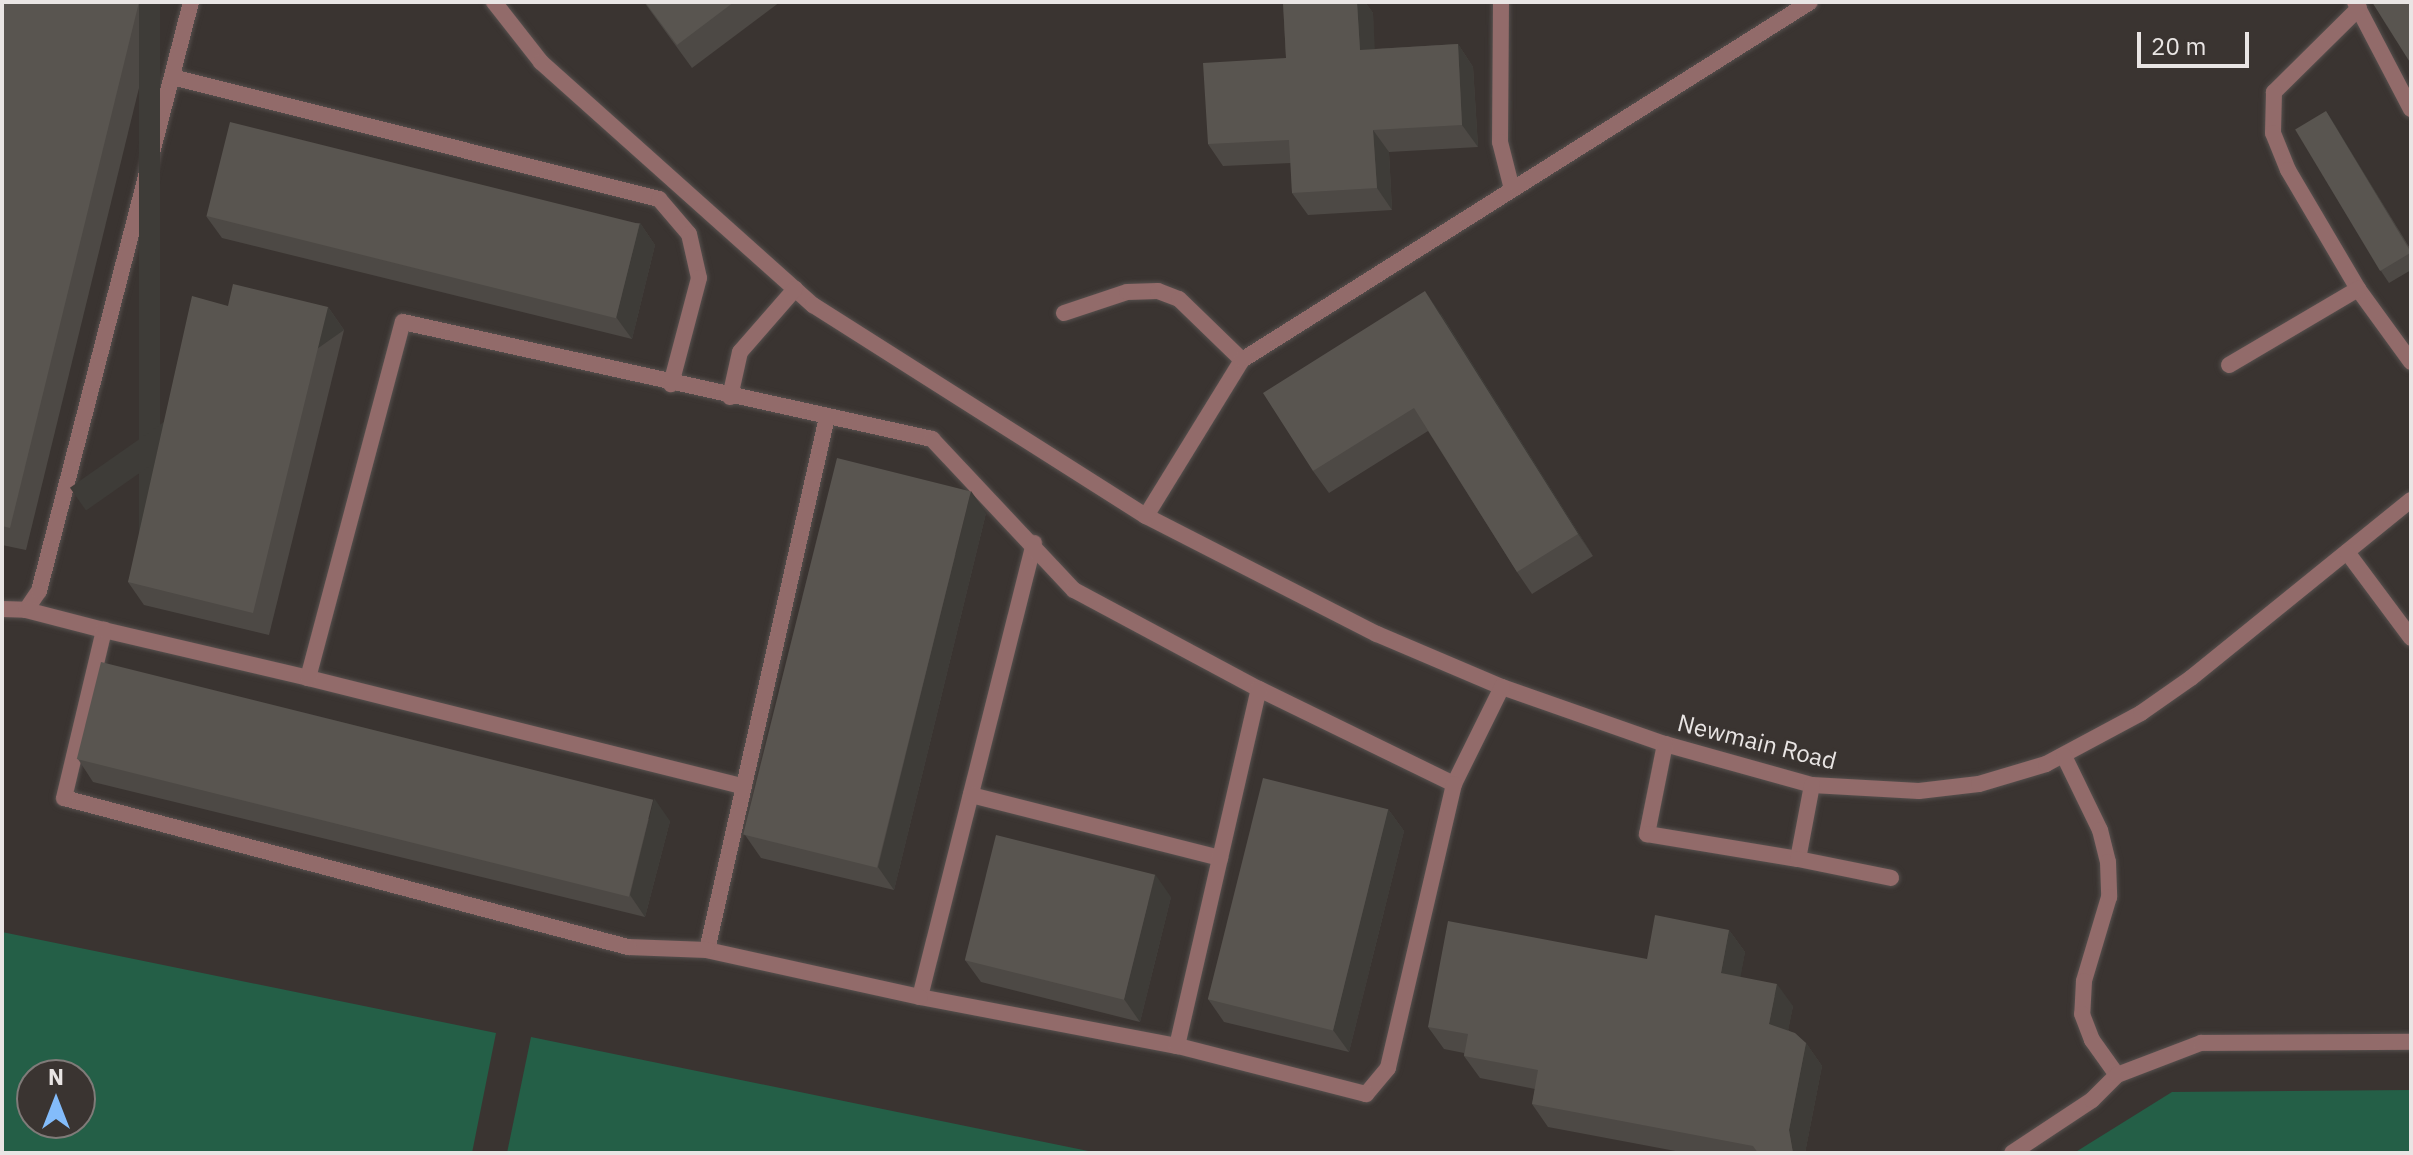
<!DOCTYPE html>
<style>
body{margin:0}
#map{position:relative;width:2413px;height:1155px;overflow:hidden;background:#3a3431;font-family:"IBM Plex Sans",sans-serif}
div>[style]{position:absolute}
.green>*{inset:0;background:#245f47}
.roads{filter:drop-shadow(0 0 2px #56504e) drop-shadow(0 0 2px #56504e)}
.lane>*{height:16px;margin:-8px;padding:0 8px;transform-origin:8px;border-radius:8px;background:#926b6a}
.wall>*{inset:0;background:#4d4945}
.shaded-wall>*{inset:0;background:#3e3c38;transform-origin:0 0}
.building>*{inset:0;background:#595550;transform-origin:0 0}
span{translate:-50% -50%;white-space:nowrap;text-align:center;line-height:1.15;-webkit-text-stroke:6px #3a3431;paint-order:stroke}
.street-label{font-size:24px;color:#e9e5e4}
.frame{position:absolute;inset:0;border:4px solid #e9e5e4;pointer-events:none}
.north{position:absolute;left:16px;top:1059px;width:80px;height:80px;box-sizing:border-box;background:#3a3431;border:2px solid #807b79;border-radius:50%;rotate:0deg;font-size:22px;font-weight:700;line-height:32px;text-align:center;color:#e9e5e4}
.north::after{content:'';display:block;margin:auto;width:28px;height:36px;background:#83bcfb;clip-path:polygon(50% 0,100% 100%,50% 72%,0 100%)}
.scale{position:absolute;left:2137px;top:32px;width:112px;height:36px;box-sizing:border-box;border:4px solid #e9e5e4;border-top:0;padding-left:10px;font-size:24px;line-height:28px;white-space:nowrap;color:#e9e5e4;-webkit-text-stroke:6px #3a3431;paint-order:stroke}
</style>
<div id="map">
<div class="green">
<div style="clip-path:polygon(evenodd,2px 932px,496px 1033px,472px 1153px,2px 1153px,2px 932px,32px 1075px,80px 1075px,80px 1123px,32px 1123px,32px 1075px)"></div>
<div style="clip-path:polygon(531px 1037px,1098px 1153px,507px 1153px)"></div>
<div style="clip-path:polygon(2411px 1090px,2411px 1153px,2074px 1153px,2172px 1092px)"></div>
</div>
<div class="roads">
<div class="lane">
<div style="left:494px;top:2px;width:76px;rotate:51.9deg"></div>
<div style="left:541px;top:62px;width:365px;rotate:41.8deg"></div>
<div style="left:813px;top:305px;width:394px;rotate:32.4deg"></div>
<div style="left:1146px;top:516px;width:259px;rotate:27.1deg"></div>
<div style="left:1377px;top:634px;width:136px;rotate:23deg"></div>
<div style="left:1502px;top:687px;width:173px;rotate:19.3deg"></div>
<div style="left:1665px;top:744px;width:153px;rotate:15.6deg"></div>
<div style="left:1812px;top:785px;width:107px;rotate:3.2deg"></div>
<div style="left:1919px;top:791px;width:60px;rotate:-6.7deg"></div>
<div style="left:1979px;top:784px;width:70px;rotate:-16.6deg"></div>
<div style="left:2046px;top:764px;width:108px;rotate:-28.2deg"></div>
<div style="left:2141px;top:713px;width:61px;rotate:-35deg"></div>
<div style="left:2191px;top:678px;width:283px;rotate:-39deg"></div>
<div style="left:1501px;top:2px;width:140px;rotate:90.4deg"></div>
<div style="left:1500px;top:142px;width:49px;rotate:75.7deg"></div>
<div style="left:2355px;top:2px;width:121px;rotate:62.4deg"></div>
<div style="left:2359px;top:8px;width:120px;rotate:135.3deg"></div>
<div style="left:2274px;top:92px;width:41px;rotate:91.4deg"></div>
<div style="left:2273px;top:133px;width:40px;rotate:68deg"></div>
<div style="left:2288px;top:170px;width:138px;rotate:59.5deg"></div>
<div style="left:2358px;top:289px;width:90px;rotate:54deg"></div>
<div style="left:172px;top:77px;width:502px;rotate:14.06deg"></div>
<div style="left:659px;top:199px;width:46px;rotate:49.4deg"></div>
<div style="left:689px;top:234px;width:45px;rotate:77.2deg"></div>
<div style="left:699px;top:278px;width:110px;rotate:104.8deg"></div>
<div style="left:1064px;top:313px;width:66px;rotate:-18.4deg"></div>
<div style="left:1127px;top:292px;width:31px;rotate:-2deg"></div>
<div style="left:1158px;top:291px;width:22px;rotate:21deg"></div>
<div style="left:1179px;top:299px;width:88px;rotate:44.1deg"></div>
<div style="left:2229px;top:365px;width:150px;rotate:-30.5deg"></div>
<div style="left:730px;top:397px;width:46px;rotate:-77.5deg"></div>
<div style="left:740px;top:352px;width:84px;rotate:-48.9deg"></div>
<div style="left:1146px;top:516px;width:183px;rotate:-58.4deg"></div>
<div style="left:1242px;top:360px;width:671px;rotate:-32.22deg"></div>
<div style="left:1034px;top:543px;width:468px;rotate:104.1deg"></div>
<div style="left:920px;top:997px;width:262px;rotate:10.8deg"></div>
<div style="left:2347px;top:552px;width:107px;rotate:53.3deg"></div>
<div style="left:2px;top:609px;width:24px;rotate:2deg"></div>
<div style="left:26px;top:610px;width:23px;rotate:-56deg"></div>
<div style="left:39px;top:591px;width:608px;rotate:-75.53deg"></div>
<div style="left:26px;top:610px;width:81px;rotate:14.4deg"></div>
<div style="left:308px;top:678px;width:449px;rotate:14deg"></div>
<div style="left:1665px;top:744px;width:92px;rotate:101.3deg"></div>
<div style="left:1647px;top:834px;width:153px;rotate:9.4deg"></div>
<div style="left:2064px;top:756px;width:82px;rotate:64.1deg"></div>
<div style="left:2100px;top:830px;width:33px;rotate:76deg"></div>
<div style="left:2108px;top:862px;width:35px;rotate:88deg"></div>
<div style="left:2109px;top:897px;width:88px;rotate:106.6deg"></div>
<div style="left:2084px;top:981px;width:33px;rotate:93deg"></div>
<div style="left:2082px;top:1014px;width:28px;rotate:69deg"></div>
<div style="left:2092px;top:1040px;width:43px;rotate:54.5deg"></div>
<div style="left:1454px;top:784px;width:108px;rotate:-63.7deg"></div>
<div style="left:1812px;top:785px;width:75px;rotate:100.7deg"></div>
<div style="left:1798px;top:859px;width:95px;rotate:11.5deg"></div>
<div style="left:971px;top:795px;width:257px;rotate:14.2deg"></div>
<div style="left:707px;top:950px;width:546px;rotate:-77.31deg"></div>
<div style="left:920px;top:997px;width:218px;rotate:-167.6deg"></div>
<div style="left:707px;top:950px;width:79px;rotate:-177.8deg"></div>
<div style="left:628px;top:947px;width:583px;rotate:-165.2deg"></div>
<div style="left:64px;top:798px;width:173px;rotate:-76.6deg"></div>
<div style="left:104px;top:630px;width:210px;rotate:13.2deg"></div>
<div style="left:308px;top:678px;width:368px;rotate:-75.1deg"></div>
<div style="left:403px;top:322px;width:542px;rotate:12.47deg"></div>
<div style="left:932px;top:439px;width:207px;rotate:46.8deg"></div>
<div style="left:1074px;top:590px;width:210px;rotate:28.2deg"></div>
<div style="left:1259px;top:689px;width:217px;rotate:26deg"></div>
<div style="left:1454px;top:784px;width:292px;rotate:103.1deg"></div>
<div style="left:1388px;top:1068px;width:34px;rotate:130deg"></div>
<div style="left:1366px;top:1094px;width:195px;rotate:-165.7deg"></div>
<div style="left:1177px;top:1046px;width:366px;rotate:-77.1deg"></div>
<div style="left:2012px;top:1153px;width:96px;rotate:-33.5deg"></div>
<div style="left:2092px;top:1100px;width:35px;rotate:-45deg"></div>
<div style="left:2117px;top:1075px;width:90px;rotate:-20.9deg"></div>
<div style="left:2201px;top:1043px;width:210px;rotate:-0.3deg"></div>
</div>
</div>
<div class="wall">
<div style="clip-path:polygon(2px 2px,160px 2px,26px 550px,2px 545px)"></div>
<div style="clip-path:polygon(644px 2px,780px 2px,692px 68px)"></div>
<div style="clip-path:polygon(1283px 2px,1365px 2px,1373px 13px,1374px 49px,1458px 44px,1473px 67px,1478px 147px,1389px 152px,1392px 210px,1308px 215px,1292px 193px,1291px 163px,1223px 166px,1208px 144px,1286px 58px)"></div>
<div style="clip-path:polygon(2326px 111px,2411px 250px,2411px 270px,2389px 283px,2381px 271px)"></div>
<div style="clip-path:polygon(206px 216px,640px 223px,655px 245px,632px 339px,222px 238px)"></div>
<div style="clip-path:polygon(228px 306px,328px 307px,344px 330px,269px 635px,144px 605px,128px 582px)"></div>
<div style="clip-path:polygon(1441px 314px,1593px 556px,1532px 594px,1517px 572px,1428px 431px,1329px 493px,1313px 471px)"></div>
<div style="clip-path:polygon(986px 513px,894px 890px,761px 858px,745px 835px)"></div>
<div style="clip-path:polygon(78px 759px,670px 821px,645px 917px,93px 782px)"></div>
<div style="clip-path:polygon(1388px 809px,1404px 831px,1349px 1052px,1224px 1022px,1208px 999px)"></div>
<div style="clip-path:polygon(1171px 897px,1140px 1022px,981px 982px,965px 960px)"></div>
<div style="clip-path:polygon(1729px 930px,1745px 952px,1740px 977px,1793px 1006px,1788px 1030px,1806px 1043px,1822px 1066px,1805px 1153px,1686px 1153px,1548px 1127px,1532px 1104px,1535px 1089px,1480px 1078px,1464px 1056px,1464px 1053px,1444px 1049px,1428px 1027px,1647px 959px)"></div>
</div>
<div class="shaded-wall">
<div style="left:139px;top:2px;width:21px;height:542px"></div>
<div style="clip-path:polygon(1357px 2px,1365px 2px,1373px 13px,1376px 72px,1360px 50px)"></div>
<div style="clip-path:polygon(1458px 44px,1473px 67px,1478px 147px,1462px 125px)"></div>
<div style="clip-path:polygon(2326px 111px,2334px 123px,2411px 252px)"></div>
<div style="clip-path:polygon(1373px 130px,1389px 152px,1392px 210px,1377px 188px)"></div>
<div style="clip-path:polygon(640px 223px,655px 245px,632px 339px,616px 317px)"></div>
<div style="clip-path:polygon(1425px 291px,1441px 314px,1593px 556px,1578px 534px)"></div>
<div style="left:328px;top:307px;width:28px;height:315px;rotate:55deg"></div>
<div style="clip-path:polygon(971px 491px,986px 513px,894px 890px,878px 867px)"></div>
<div style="clip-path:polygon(654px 798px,670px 821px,645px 917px,630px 895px)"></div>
<div style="clip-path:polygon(1388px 809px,1404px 831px,1349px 1052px,1333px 1030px)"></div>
<div style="clip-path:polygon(1155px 874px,1171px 897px,1140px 1022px,1124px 999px)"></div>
<div style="clip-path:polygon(1729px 930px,1745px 952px,1737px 996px,1721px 973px)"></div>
<div style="clip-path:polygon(1777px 984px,1793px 1006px,1785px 1046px,1769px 1024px)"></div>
<div style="clip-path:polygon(1806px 1043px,1822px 1066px,1805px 1153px,1793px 1153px,1789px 1130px)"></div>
</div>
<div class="building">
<div style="clip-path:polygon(2px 2px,139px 2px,10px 528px,2px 526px)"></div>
<div style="clip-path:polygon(645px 2px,734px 2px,677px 45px)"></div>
<div style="clip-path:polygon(1283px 2px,1357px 2px,1360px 50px,1458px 44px,1462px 125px,1373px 130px,1377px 188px,1292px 193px,1289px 140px,1208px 144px,1203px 63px,1286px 58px)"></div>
<div style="clip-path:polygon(2372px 2px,2411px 2px,2411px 64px)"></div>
<div style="left:2326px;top:111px;width:165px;height:36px;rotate:59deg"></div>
<div style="left:230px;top:122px;width:422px;height:97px;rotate:14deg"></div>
<div style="clip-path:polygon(233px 284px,328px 307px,253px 613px,128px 582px,192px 296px,228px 306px)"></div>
<div style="clip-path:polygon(1425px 291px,1578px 534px,1517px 572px,1414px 408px,1313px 471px,1263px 393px)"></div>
<div style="left:837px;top:458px;width:138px;height:388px;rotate:14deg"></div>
<div style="left:101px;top:662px;width:569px;height:100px;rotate:14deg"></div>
<div style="left:1263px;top:778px;width:129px;height:228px;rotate:14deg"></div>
<div style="left:996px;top:835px;width:164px;height:129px;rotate:14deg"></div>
<div style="clip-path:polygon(1655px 915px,1729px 930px,1721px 973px,1777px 984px,1769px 1024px,1795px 1033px,1806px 1043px,1789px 1130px,1793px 1153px,1758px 1153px,1753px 1146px,1532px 1104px,1538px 1070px,1464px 1056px,1468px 1034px,1428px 1027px,1448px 921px,1647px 959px)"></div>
</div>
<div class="street-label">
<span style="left:1757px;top:742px;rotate:14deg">Newmain Road</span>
</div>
<div class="frame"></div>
<div class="north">N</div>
<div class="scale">20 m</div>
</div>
